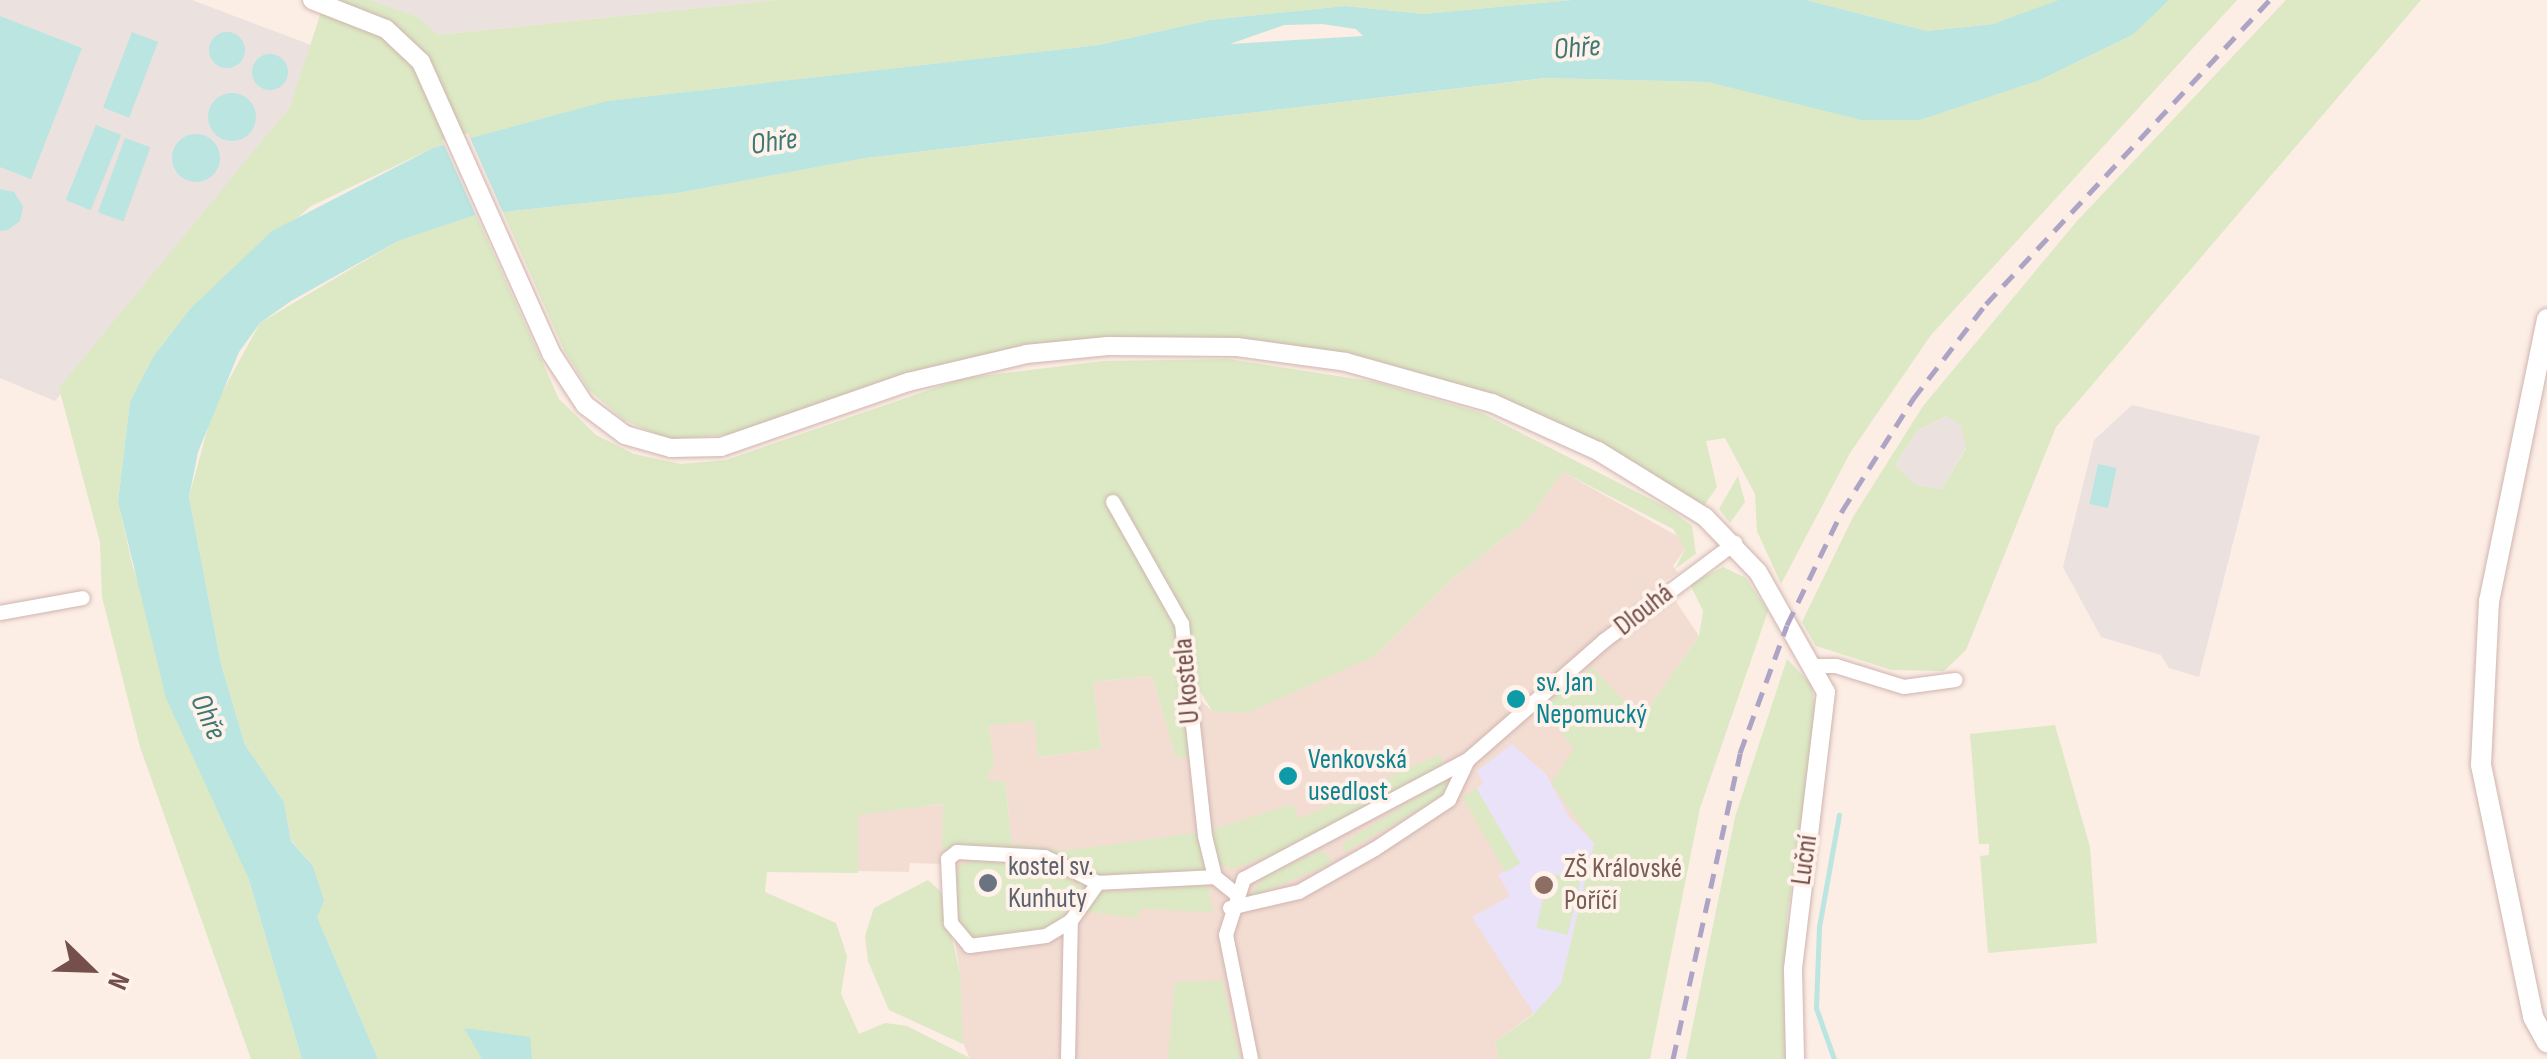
<!DOCTYPE html>
<meta charset="utf-8">
<style>
body{margin:0}
#map{position:relative;width:2547px;height:1059px;overflow:hidden;background:#fcede5;font-family:"Sofia Sans Condensed",sans-serif}
div>[style]{position:absolute}
.residential>*{inset:0;background:#f3ddd3}
.industrial>*{inset:0;background:#ebe2df}
.education>*{inset:0;background:#eae2f8}
.green>*{inset:0;background:#dce9c4;transform-origin:0 0}
.water>*{inset:0;background:#bae5e0;transform-origin:0 0}
.round{border-radius:50%}
.pier>*{inset:0;background:#fcede5}
.stream>*{height:5px;margin:-2.5px;padding:0 2.5px;transform-origin:2.5px;border-radius:2.5px;background:#bae5e0}
.roads{filter:drop-shadow(0 0 2px #cfb5af) drop-shadow(0 0 2px #cfb5af)}
.minor>*{height:14px;margin:-7px;padding:0 7px;transform-origin:7px;border-radius:7px;background:#fff}
.tertiary>*{height:18px;margin:-9px;padding:0 9px;transform-origin:9px;border-radius:9px;background:#fff}
.secondary>*{height:20px;margin:-10px;padding:0 10px;transform-origin:10px;border-radius:10px;background:#fff}
.rail>*{height:5px;margin-top:-2.5px;transform-origin:0;background:repeating-linear-gradient(90deg,#ada4c5 0 15px,transparent 0 25px)}
.dots>*{width:28px;height:28px;translate:-50% -50%;box-sizing:border-box;border:5px solid #fef2eb;border-radius:50%}
span{translate:-50% -50%;white-space:nowrap;text-align:center;line-height:1.15;-webkit-text-stroke:8px #fef2eb;paint-order:stroke}
.street-label{font-size:28px;color:#744f4b}
.culture-label{font-size:28px;color:#0d838f}
.left{translate:0 -50%;text-align:left}
.worship-label{font-size:28px;color:#5b616d}
.education-label{font-size:28px;color:#785e54}
.water-label{font-size:30px;color:#3f7874;font-style:italic}
.north{position:absolute;left:40px;top:919px;width:100px;height:100px;-webkit-text-stroke:8px #fef2eb;paint-order:stroke;rotate:113deg;font-size:28px;font-weight:700;line-height:40px;text-align:center;color:#744f4b}
.north::after{content:'';display:block;margin:auto;width:35px;height:45px;background:#744f4b;clip-path:polygon(50% 0,100% 100%,50% 72%,0 100%)}
</style>
<div id="map">
<div class="residential">
<div style="clip-path:polygon(1563px 472px,1681px 538px,1685px 549px,1673px 566px,1678px 573px,1663px 582px,1699px 636px,1641px 719px,1600px 816px,1561px 984px,1541px 1008px,1495px 1042px,1499px 1059px,970px 1059px,961px 1038px,960px 972px,941px 864px,910px 863px,909px 872px,858px 871px,857px 814px,944px 804px,1010px 825px,1005px 781px,986px 781px,994px 763px,989px 724px,1034px 720px,1039px 757px,1101px 749px,1093px 682px,1152px 676px,1176px 757px,1189px 757px,1178px 678px,1212px 711px,1375px 656px,1452px 579px,1529px 518px)"></div>
</div>
<div class="industrial">
<div style="clip-path:polygon(0 0,192px 0,314px 46px,290px 107px,55px 401px,0 378px)"></div>
<div style="clip-path:polygon(369px 0,777px 0,438px 35px,417px 17px)"></div>
<div style="clip-path:polygon(2132px 405px,2260px 436px,2199px 677px,2169px 668px,2161px 655px,2101px 637px,2063px 567px,2094px 440px)"></div>
<div style="clip-path:polygon(1946px 416px,1962px 425px,1966px 447px,1942px 489px,1916px 485px,1895px 465px,1918px 430px)"></div>
</div>
<div class="education">
<div style="clip-path:polygon(1512px 744px,1546px 774px,1569px 817px,1594px 843px,1561px 984px,1534px 1014px,1472px 917px,1510px 896px,1498px 874px,1520px 863px,1476px 790px,1483px 783px,1477px 771px)"></div>
</div>
<div class="green">
<div style="clip-path:polygon(325px 0,369px 0,418px 17px,438px 35px,776px 0,1572px 0,1424px 14px,1345px 6px,1210px 20px,1099px 45px,608px 101px,433px 148px,311px 206px,190px 309px,153px 357px,130px 402px,118px 502px,133px 568px,248px 877px,302px 1059px,251px 1059px,140px 747px,102px 597px,100px 542px,59px 388px,290px 107px)"></div>
<div style="clip-path:polygon(1806px 0,2064px 0,1993px 24px,1927px 31px)"></div>
<div style="clip-path:polygon(2169px 0,2237px 0,1931px 335px,1850px 453px,1781px 584px,1757px 531px,1755px 494px,1725px 438px,1706px 441px,1717px 487px,1703px 507px,1497px 396px,1352px 356px,1257px 340px,1093px 341px,740px 434px,668px 439px,624px 420px,589px 390px,564px 350px,503px 212px,677px 193px,866px 158px,1547px 78px,1708px 82px,1920px 120px,2040px 80px,2134px 34px)"></div>
<div style="clip-path:polygon(evenodd,2286px 0,2421px 0,2056px 427px,1966px 650px,1944px 671px,1892px 670px,1816px 646px,1802px 622px,1853px 517px,1923px 406px,2077px 221px,2286px 0,1946px 416px,1961px 425px,1966px 448px,1942px 489px,1916px 485px,1895px 465px,1918px 430px,1946px 416px)"></div>
<div style="clip-path:polygon(476px 215px,559px 399px,596px 435px,634px 454px,681px 464px,726px 460px,964px 378px,1103px 361px,1228px 359px,1376px 382px,1482px 413px,1668px 508px,1692px 526px,1696px 554px,1675px 569px,1685px 549px,1673px 529px,1563px 472px,1529px 518px,1452px 579px,1375px 656px,1247px 713px,1212px 711px,1197px 686px,1179px 678px,1190px 757px,1176px 758px,1152px 676px,1093px 682px,1101px 749px,1038px 757px,1034px 721px,989px 725px,994px 763px,986px 781px,1005px 781px,1012px 844px,1063px 851px,1202px 832px,1206px 871px,1098px 878px,1052px 855px,942px 851px,943px 804px,858px 815px,858px 873px,767px 872px,765px 892px,836px 923px,847px 956px,841px 994px,859px 1034px,885px 1023px,907px 1026px,972px 1059px,378px 1059px,317px 917px,313px 866px,291px 840px,284px 802px,245px 745px,221px 664px,189px 497px,213px 409px,260px 323px,398px 241px)"></div>
<div style="clip-path:polygon(1738px 476px,1745px 502px,1730px 523px,1719px 509px)"></div>
<div style="clip-path:polygon(1723px 567px,1746px 578px,1768px 611px,1700px 808px,1650px 1059px,1499px 1059px,1495px 1042px,1534px 1014px,1561px 984px,1594px 843px,1551px 783px,1574px 749px,1543px 708px,1592px 667px,1641px 719px,1699px 636px,1703px 611px,1690px 584px)"></div>
<div style="clip-path:polygon(1787px 659px,1812px 685px,1816px 720px,1787px 918px,1787px 1059px,1686px 1059px,1735px 817px)"></div>
<div style="clip-path:polygon(2055px 725px,2090px 847px,2097px 943px,1988px 953px,1980px 856px,1989px 855px,1989px 844px,1979px 844px,1970px 734px)"></div>
<div style="clip-path:polygon(1440px 754px,1444px 765px,1320px 836px,1233px 869px,1216px 863px,1211px 830px,1292px 804px,1299px 819px)"></div>
<div style="clip-path:polygon(1454px 775px,1456px 784px,1440px 798px,1344px 852px,1343px 843px)"></div>
<div style="left:1477px;top:789px;width:86px;height:17px;rotate:60deg"></div>
<div style="clip-path:polygon(1322px 851px,1332px 859px,1326px 866px,1247px 898px,1266px 875px)"></div>
<div style="clip-path:polygon(1025px 860px,1087px 887px,1063px 918px,1038px 934px,971px 942px,957px 924px,951px 880px,957px 867px,973px 860px)"></div>
<div style="left:1549px;top:873px;width:32px;height:56px;rotate:13deg"></div>
<div style="clip-path:polygon(928px 880px,941px 892px,960px 972px,963px 1044px,889px 1010px,868px 961px,865px 936px,874px 908px)"></div>
<div style="clip-path:polygon(1198px 885px,1208px 886px,1213px 912px,1140px 909px,1138px 918px,1081px 911px,1101px 893px)"></div>
<div style="clip-path:polygon(1222px 980px,1240px 1059px,1168px 1059px,1175px 982px)"></div>
</div>
<div class="water">
<div style="clip-path:polygon(evenodd,1572px 0,1806px 0,1927px 31px,1993px 24px,2059px 0,2169px 0,2134px 34px,2040px 80px,1920px 120px,1862px 120px,1708px 82px,1546px 78px,866px 158px,677px 193px,476px 215px,398px 241px,291px 301px,260px 323px,239px 352px,198px 452px,189px 497px,221px 664px,245px 745px,284px 802px,291px 841px,313px 866px,324px 901px,317px 917px,378px 1059px,302px 1059px,248px 877px,166px 698px,118px 502px,130px 402px,153px 357px,190px 309px,272px 231px,433px 148px,607px 101px,1099px 45px,1210px 20px,1345px 6px,1424px 14px,1572px 0,1322px 24px,1356px 29px,1363px 36px,1230px 44px,1284px 25px,1322px 24px)"></div>
<div style="clip-path:polygon(0 16px,82px 48px,31px 179px,0 167px)"></div>
<div class="round" style="left:209px;top:32px;width:36px;height:36px"></div>
<div style="left:132px;top:32px;width:28px;height:81px;rotate:21deg"></div>
<div class="round" style="left:252px;top:54px;width:36px;height:36px"></div>
<div class="round" style="left:208px;top:93px;width:48px;height:48px"></div>
<div style="left:96px;top:125px;width:27px;height:81px;rotate:22deg"></div>
<div class="round" style="left:172px;top:134px;width:48px;height:48px"></div>
<div style="left:125px;top:138px;width:27px;height:79px;rotate:20deg"></div>
<div style="clip-path:polygon(0 189px,14px 192px,23px 206px,20px 221px,8px 230px,0 231px)"></div>
<div style="left:2098px;top:464px;width:19px;height:41px;rotate:12deg"></div>
<div style="clip-path:polygon(464px 1028px,530px 1037px,532px 1059px,482px 1059px)"></div>
</div>
<div class="pier">
<div style="clip-path:polygon(468px 133px,505px 217px,478px 220px,442px 140px)"></div>
</div>
<div class="stream">
<div style="left:1834px;top:1059px;width:54px;rotate:-109.4deg"></div>
<div style="left:1816px;top:1008px;width:81px;rotate:-87.9deg"></div>
<div style="left:1819px;top:927px;width:114px;rotate:-79.9deg"></div>
</div>
<div class="roads">
<div class="minor">
<div style="left:1113px;top:502px;width:140px;rotate:60.5deg"></div>
<div style="left:1182px;top:624px;width:213px;rotate:83.8deg"></div>
<div style="left:1205px;top:836px;width:42px;rotate:76.3deg"></div>
<div style="left:1215px;top:877px;width:26px;rotate:39deg"></div>
<div style="left:0;top:613px;width:84px;rotate:-10.2deg"></div>
<div style="left:1813px;top:666px;width:23px"></div>
<div style="left:1836px;top:666px;width:71px;rotate:17.2deg"></div>
<div style="left:1904px;top:687px;width:52px;rotate:-7.7deg"></div>
<div style="left:1230px;top:908px;width:71px;rotate:-13.1deg"></div>
<div style="left:1299px;top:892px;width:87px;rotate:-29.5deg"></div>
<div style="left:1375px;top:849px;width:89px;rotate:-33.5deg"></div>
<div style="left:1449px;top:800px;width:44px;rotate:-64.6deg"></div>
<div style="left:1071px;top:921px;width:29px;rotate:149deg"></div>
<div style="left:1046px;top:936px;width:77px;rotate:172.5deg"></div>
<div style="left:970px;top:946px;width:30px;rotate:-130deg"></div>
<div style="left:951px;top:923px;width:64px;rotate:-92.7deg"></div>
<div style="left:948px;top:859px;width:11px;rotate:-38deg"></div>
<div style="left:957px;top:852px;width:88px;rotate:3.3deg"></div>
<div style="left:1045px;top:857px;width:59px;rotate:26.1deg"></div>
<div style="left:1098px;top:883px;width:117px;rotate:-2.9deg"></div>
<div style="left:1068px;top:1059px;width:138px;rotate:-88.8deg"></div>
<div style="left:1071px;top:921px;width:47px;rotate:-54.6deg"></div>
<div style="left:1251px;top:1059px;width:126px;rotate:-101.4deg"></div>
<div style="left:1226px;top:935px;width:59px;rotate:-72.2deg"></div>
<div style="left:1244px;top:879px;width:254px;rotate:-28deg"></div>
<div style="left:1468px;top:760px;width:181px;rotate:-41.2deg"></div>
<div style="left:1604px;top:641px;width:164px;rotate:-36.8deg"></div>
</div>
<div class="tertiary">
<div style="left:312px;top:0;width:79px;rotate:21.4deg"></div>
<div style="left:386px;top:29px;width:48px;rotate:43.3deg"></div>
<div style="left:421px;top:62px;width:319px;rotate:65.9deg"></div>
<div style="left:551px;top:353px;width:62px;rotate:56.8deg"></div>
<div style="left:585px;top:405px;width:50px;rotate:36.9deg"></div>
<div style="left:625px;top:435px;width:48px;rotate:15.8deg"></div>
<div style="left:671px;top:448px;width:50px;rotate:-1.1deg"></div>
<div style="left:721px;top:447px;width:198px;rotate:-19.2deg"></div>
<div style="left:908px;top:382px;width:121px;rotate:-13.3deg"></div>
<div style="left:1026px;top:354px;width:82px;rotate:-5.6deg"></div>
<div style="left:1108px;top:346px;width:129px;rotate:0.4deg"></div>
<div style="left:1237px;top:347px;width:110px;rotate:7.8deg"></div>
<div style="left:1346px;top:362px;width:152px;rotate:15.7deg"></div>
<div style="left:1492px;top:403px;width:116px;rotate:24.4deg"></div>
<div style="left:1598px;top:451px;width:126px;rotate:31.7deg"></div>
<div style="left:1705px;top:517px;width:76px;rotate:46.1deg"></div>
<div style="left:1758px;top:572px;width:138px;rotate:60.5deg"></div>
<div style="left:1826px;top:692px;width:280px;rotate:96.8deg"></div>
<div style="left:1793px;top:970px;width:89px;rotate:88.7deg"></div>
</div>
<div class="secondary">
<div style="left:2547px;top:319px;width:288px;rotate:101.6deg"></div>
<div style="left:2489px;top:601px;width:164px;rotate:92.8deg"></div>
<div style="left:2481px;top:765px;width:257px;rotate:78.3deg"></div>
<div style="left:2533px;top:1017px;width:29px;rotate:61deg"></div>
</div>
</div>
<div class="rail">
<div style="left:1673px;top:1059px;width:313px;rotate:-77.6deg"></div>
<div style="left:1740px;top:753px;width:136px;rotate:-69.8deg"></div>
<div style="left:1787px;top:625px;width:127px;rotate:-64.2deg"></div>
<div style="left:1842px;top:511px;width:133px;rotate:-57.6deg"></div>
<div style="left:1913px;top:399px;width:120px;rotate:-52.5deg"></div>
<div style="left:1986px;top:304px;width:415px;rotate:-47deg"></div>
</div>
<div class="dots">
<div style="left:1516px;top:699px;background:#0f9aa8"></div>
<div style="left:1288px;top:776px;background:#0f9aa8"></div>
<div style="left:988px;top:883px;background:#6b7280"></div>
<div style="left:1544px;top:885px;background:#8d6e63"></div>
</div>
<div class="street-label">
<span style="left:1644px;top:610px;rotate:-38deg">Dlouhá</span>
<span style="left:1187px;top:681px;rotate:-95deg">U kostela</span>
<span style="left:1805px;top:860px;rotate:-82deg">Luční</span>
</div>
<div class="culture-label">
<span class="left" style="left:1536px;top:699px">sv. Jan<br>Nepomucký</span>
<span class="left" style="left:1308px;top:776px">Venkovská<br>usedlost</span>
</div>
<div class="worship-label">
<span class="left" style="left:1008px;top:883px">kostel sv.<br>Kunhuty</span>
</div>
<div class="education-label">
<span class="left" style="left:1564px;top:885px">ZŠ Královské<br>Poříčí</span>
</div>
<div class="water-label">
<span style="left:1577px;top:48px;rotate:-5deg">Ohře</span>
<span style="left:774px;top:142px;rotate:-8deg">Ohře</span>
<span style="left:208px;top:717px;rotate:66deg">Ohře</span>
</div>
<div class="north">N</div>
</div>
